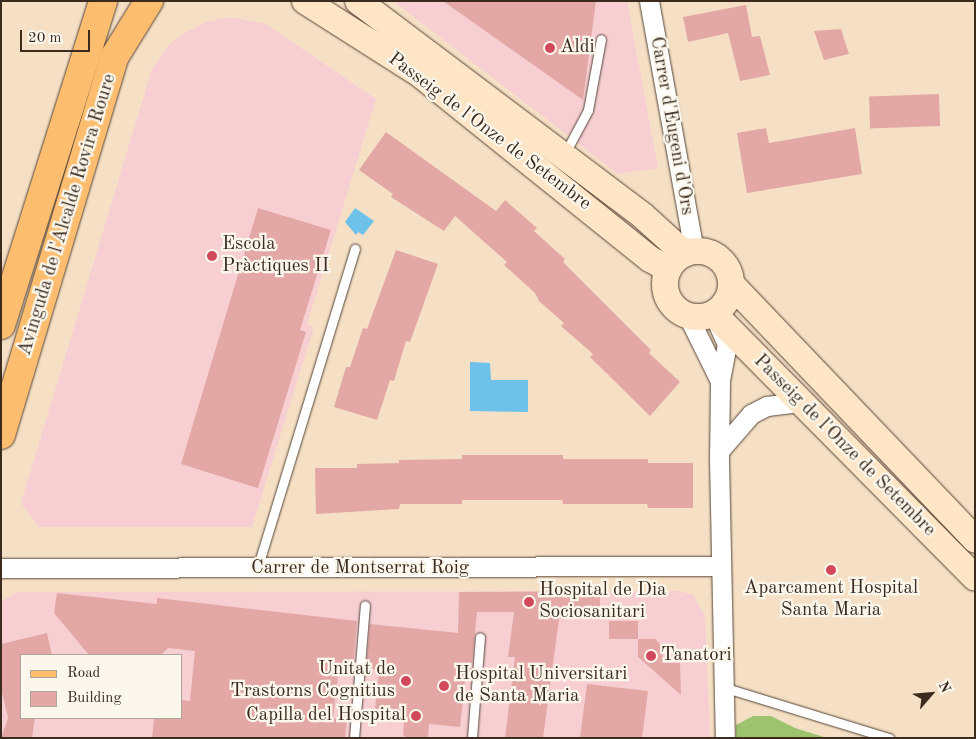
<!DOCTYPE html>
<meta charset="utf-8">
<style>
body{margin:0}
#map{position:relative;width:976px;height:739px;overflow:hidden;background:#f5e0c5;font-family:"Old Standard TT",serif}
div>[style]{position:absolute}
.built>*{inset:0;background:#f7cfd3}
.green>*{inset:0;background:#9ec36e}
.water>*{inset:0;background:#6ec2ea}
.building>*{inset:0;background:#e3a8a6;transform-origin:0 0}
.roads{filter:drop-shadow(0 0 1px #574537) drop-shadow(0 0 1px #574537)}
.lane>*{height:9px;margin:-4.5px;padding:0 4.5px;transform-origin:4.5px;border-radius:4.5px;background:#fff}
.street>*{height:19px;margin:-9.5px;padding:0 9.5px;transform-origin:9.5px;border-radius:9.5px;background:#fff}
.secondary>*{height:26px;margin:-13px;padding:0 13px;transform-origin:13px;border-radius:13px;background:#fee5c5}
.secondary>.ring{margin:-13px;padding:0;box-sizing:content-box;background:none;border:26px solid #fee5c5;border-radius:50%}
.primary>*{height:28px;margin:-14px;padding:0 14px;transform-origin:14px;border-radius:14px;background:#fcbd6f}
.dots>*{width:14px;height:14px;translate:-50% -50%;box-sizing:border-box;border:2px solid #fbf7ec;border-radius:50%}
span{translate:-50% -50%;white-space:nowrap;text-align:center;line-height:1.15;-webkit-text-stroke:4.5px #fbf7ec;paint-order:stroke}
.poi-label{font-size:19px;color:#3b2a1e}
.left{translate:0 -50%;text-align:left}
.right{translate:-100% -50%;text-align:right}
.street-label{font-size:19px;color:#3b2a1e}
.frame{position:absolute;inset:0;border:2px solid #3b2a1e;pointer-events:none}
.legend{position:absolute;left:20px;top:654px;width:162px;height:65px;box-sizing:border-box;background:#fbf7ec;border:1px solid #aea59a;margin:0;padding:6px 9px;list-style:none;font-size:15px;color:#3b2a1e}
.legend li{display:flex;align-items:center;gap:10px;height:25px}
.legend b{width:25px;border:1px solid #aea59a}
.north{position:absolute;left:906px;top:669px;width:50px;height:50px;-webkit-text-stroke:4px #fbf7ec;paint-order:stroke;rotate:63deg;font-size:14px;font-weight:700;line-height:20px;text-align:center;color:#3b2a1e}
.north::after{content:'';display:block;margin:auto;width:18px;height:22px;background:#3b2a1e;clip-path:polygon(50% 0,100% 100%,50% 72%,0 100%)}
.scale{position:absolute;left:20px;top:30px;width:70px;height:22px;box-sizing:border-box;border:2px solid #3b2a1e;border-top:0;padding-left:6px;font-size:15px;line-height:18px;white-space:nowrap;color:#3b2a1e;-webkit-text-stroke:4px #fbf7ec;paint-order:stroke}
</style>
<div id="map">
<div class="built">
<div style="clip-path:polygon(393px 1px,627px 1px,658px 168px,618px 174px)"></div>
<div style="clip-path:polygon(232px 17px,266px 24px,376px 99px,307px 325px,314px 327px,252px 527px,39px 527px,21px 503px,152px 69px,168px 46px,181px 35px,206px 22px)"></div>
<div style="clip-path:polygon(evenodd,679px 591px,693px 595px,705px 616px,710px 738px,1px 738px,1px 602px,17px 592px,679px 591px,21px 655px,181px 655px,181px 718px,21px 718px,21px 655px)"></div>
</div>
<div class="green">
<div style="clip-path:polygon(753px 716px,771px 716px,795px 728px,827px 738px,736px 738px,736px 725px)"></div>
</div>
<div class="water">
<div style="clip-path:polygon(355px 208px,374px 221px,363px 235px,358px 232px,356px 235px,345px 222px)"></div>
<div style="clip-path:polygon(470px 362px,490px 363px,491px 380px,528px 380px,528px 412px,470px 411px)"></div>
</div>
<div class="building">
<div style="clip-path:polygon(443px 1px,596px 1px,583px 100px)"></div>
<div style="clip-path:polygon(746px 5px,752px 37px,760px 36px,770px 75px,740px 81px,728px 33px,688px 42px,683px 17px)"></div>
<div style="clip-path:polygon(841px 29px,849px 54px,824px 60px,814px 31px)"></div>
<div style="left:939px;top:94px;width:32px;height:70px;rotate:88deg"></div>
<div style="clip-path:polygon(766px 128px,769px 143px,855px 128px,862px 174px,747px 193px,737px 133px)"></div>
<div style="clip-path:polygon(386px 132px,496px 211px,505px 200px,537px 228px,534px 231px,565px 259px,563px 262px,651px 350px,649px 353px,680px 382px,650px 416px,590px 357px,593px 354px,561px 326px,564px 323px,539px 301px,535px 293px,504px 265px,507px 262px,455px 216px,444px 231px,391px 197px,393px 194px,359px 170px)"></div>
<div style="clip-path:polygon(258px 208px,331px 230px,300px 330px,306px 332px,258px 488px,181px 464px)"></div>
<div style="clip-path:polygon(396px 250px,438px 264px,410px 342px,406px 341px,394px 381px,390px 380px,377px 420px,334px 407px,346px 367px,350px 367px,363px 328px,367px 329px)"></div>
<div style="clip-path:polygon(462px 455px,563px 455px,563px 459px,648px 459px,648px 463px,693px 463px,693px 508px,648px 508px,647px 504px,563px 504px,562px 500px,462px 500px,462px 504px,400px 504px,399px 509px,316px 514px,315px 468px,357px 468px,357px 464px,399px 463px,399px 460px,462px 459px)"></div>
<div style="clip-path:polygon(600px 591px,600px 612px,560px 612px,543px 738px,505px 738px,515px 657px,508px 657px,514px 612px,477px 612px,471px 673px,466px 673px,460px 727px,429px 724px,428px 737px,407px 738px,403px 735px,404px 721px,374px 718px,379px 670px,366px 669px,370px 624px,458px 633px,459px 592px)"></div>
<div style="clip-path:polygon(57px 593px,157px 604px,157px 598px,357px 621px,353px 668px,339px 667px,333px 718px,347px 720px,345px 738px,152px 738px,154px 718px,181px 718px,181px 700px,190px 701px,195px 651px,168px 648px,161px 655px,89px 655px,54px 613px)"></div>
<div style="left:609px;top:621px;width:29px;height:18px"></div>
<div style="clip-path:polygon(47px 633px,52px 655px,21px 655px,21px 718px,35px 718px,32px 738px,1px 738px,8px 718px,1px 688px,1px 644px)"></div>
<div style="clip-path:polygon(638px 639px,655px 639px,662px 646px,663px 663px,680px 663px,681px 695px,638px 657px)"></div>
<div style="clip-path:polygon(587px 684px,648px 691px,642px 738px,580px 738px)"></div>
</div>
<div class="roads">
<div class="lane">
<div style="left:564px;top:155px;width:51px;rotate:-61.9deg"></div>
<div style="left:588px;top:110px;width:72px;rotate:-79.6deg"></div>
<div style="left:257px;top:569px;width:335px;rotate:-73deg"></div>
<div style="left:723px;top:687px;width:174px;rotate:17.1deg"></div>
<div style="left:354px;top:738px;width:133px;rotate:-85.3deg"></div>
<div style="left:472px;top:738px;width:101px;rotate:-85.5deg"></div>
</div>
<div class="street">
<div style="left:649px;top:1px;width:254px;rotate:79.8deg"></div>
<div style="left:688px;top:316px;width:72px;rotate:63.8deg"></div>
<div style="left:717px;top:322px;width:24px;rotate:66deg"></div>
<div style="left:727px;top:344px;width:38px;rotate:101deg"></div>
<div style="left:720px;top:381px;width:78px;rotate:90.7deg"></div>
<div style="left:719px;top:459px;width:279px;rotate:88.8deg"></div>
<div style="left:719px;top:451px;width:49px;rotate:-49.1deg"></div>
<div style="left:751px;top:414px;width:18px;rotate:-27deg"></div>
<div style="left:767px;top:406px;width:34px;rotate:-7deg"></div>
<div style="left:1px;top:568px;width:718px;rotate:-0.16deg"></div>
</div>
<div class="secondary">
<div style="left:305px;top:1px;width:138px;rotate:32.5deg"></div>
<div style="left:421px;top:75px;width:294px;rotate:38.8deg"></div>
<div style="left:650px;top:259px;width:21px;rotate:29deg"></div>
<div style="left:358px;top:1px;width:357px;rotate:37deg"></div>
<div style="left:643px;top:216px;width:55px;rotate:42.1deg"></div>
<div class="ring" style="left:665px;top:251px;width:40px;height:40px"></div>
<div style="left:732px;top:285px;width:352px;rotate:46.3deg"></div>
<div style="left:714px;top:314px;width:371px;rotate:45.3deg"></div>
</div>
<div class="primary">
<div style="left:1px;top:325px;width:340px;rotate:-72.5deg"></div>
<div style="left:1px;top:435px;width:396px;rotate:-73.3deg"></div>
<div style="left:115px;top:56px;width:65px;rotate:-58.3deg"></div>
</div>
</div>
<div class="dots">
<div style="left:550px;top:48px;background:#d1495b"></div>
<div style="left:212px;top:256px;background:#d1495b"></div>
<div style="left:831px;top:570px;background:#d1495b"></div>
<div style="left:529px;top:602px;background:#d1495b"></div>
<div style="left:651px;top:656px;background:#d1495b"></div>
<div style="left:406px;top:681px;background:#d1495b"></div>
<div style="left:444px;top:686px;background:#d1495b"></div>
<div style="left:416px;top:716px;background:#d1495b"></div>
</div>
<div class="poi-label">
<span class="left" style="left:560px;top:48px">Aldi</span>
<span class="left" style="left:222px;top:256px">Escola<br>Pràctiques II</span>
<span style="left:831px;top:600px">Aparcament Hospital<br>Santa Maria</span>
<span class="left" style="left:539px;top:602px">Hospital de Dia<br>Sociosanitari</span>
<span class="left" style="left:661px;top:656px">Tanatori</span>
<span class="right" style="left:395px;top:681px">Unitat de<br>Trastorns Cognitius</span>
<span class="left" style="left:455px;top:686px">Hospital Universitari<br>de Santa Maria</span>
<span class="right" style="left:406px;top:716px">Capilla del Hospital</span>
</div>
<div class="street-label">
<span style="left:671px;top:126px;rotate:80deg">Carrer d'Eugeni d'Ors</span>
<span style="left:489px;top:132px;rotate:37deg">Passeig de l'Onze de Setembre</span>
<span style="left:68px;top:215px;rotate:-73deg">Avinguda de l'Alcalde Rovira Roure</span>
<span style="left:844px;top:446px;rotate:45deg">Passeig de l'Onze de Setembre</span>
<span style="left:360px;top:569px">Carrer de Montserrat Roig</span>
</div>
<div class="frame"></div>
<ul class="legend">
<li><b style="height:6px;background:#fcbd6f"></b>Road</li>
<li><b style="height:14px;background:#e3a8a6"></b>Building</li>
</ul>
<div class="north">N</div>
<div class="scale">20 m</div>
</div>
